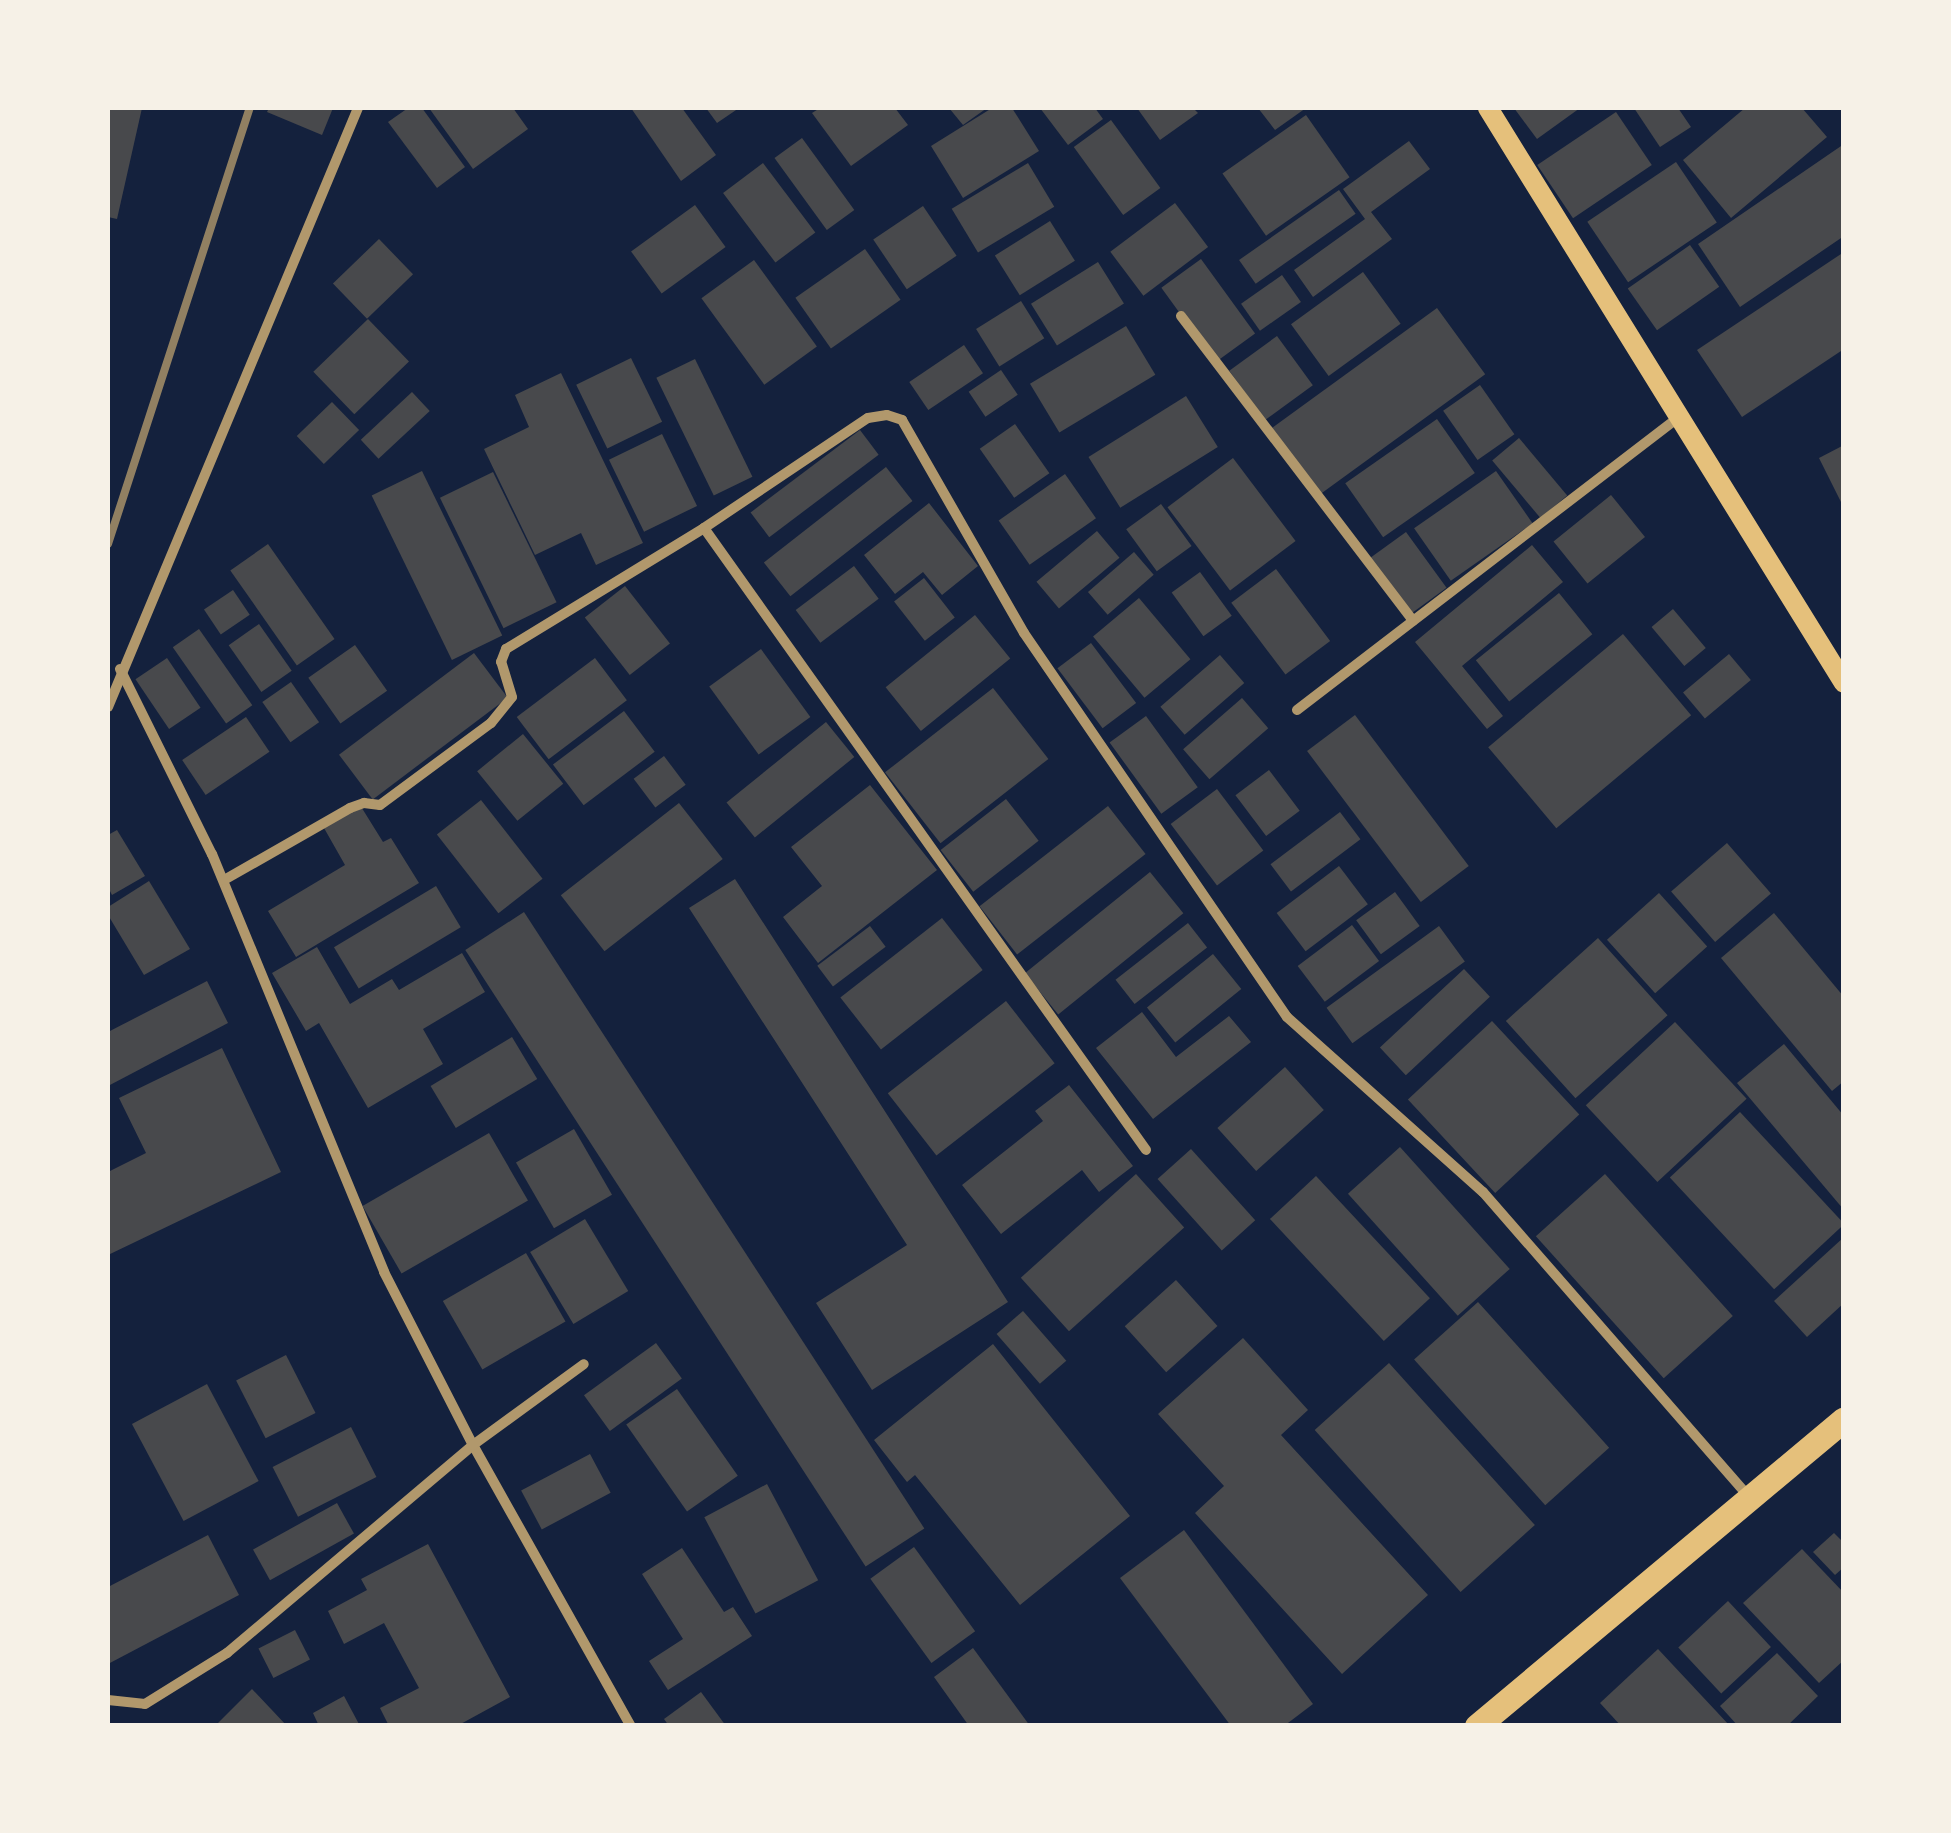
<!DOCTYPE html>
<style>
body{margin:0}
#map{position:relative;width:1951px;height:1833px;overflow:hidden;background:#14213d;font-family:Arial,sans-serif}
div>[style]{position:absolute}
.building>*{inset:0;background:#48494c;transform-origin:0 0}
.minor>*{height:10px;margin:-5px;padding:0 5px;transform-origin:5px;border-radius:5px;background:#b1986c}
.secondary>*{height:20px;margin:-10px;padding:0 10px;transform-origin:10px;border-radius:10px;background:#e5c07b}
.primary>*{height:25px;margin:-12.5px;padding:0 12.5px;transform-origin:12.5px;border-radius:12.5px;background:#e5c07b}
.rail>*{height:8px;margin:-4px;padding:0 4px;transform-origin:4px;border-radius:4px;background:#918062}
span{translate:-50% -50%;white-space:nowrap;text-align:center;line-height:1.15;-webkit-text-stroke:8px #f6f1e7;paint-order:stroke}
.frame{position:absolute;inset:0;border:110px solid #f6f1e7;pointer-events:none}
</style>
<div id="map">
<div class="building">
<div style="clip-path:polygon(108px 108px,142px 108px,117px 219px,108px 217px)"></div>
<div style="clip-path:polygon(269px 108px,333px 108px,322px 135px,267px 112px)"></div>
<div style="clip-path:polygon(408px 108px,422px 108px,465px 167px,437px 188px,388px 122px)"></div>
<div style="clip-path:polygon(429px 108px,513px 108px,528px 129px,473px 169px)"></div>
<div style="clip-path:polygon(631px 108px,682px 108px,716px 155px,681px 181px)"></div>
<div style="clip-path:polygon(706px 108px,739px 108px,717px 123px)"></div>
<div style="clip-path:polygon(820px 108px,895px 108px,908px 125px,851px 166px,812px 113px)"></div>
<div style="clip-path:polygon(949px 108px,987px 108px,963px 125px)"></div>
<div style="clip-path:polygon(992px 108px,1012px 108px,1039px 151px,963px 198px,931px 146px)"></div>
<div style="clip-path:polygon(1040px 108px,1095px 108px,1103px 119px,1068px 145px)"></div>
<div style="clip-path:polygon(1137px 108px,1193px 108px,1198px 113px,1160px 140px)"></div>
<div style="clip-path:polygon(1258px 108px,1306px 108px,1275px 130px)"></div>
<div style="clip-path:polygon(1514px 108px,1580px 108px,1537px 139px)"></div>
<div style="clip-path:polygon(1634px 108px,1678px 108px,1691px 127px,1660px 147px)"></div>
<div style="clip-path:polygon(1745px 108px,1802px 108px,1827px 137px,1731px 218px,1683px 160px)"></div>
<div style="left:1616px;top:112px;width:64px;height:95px;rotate:56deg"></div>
<div style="left:1306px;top:115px;width:76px;height:102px;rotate:55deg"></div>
<div style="left:1111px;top:120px;width:84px;height:46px;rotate:54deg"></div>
<div style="left:802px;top:138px;width:89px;height:34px;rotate:54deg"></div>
<div style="clip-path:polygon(1409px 141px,1430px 169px,1371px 212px,1392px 239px,1313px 297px,1294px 270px,1365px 219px,1343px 189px)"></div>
<div style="clip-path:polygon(1844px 144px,1844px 236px,1740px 307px,1698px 244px)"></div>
<div style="left:1676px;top:162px;width:73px;height:107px;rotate:56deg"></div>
<div style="left:763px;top:163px;width:87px;height:50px;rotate:53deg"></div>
<div style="left:1028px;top:163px;width:51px;height:89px;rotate:59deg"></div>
<div style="left:1339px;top:190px;width:29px;height:122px;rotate:55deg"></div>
<div style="left:1175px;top:203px;width:55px;height:81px;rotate:53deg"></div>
<div style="left:695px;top:205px;width:52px;height:79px;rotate:54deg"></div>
<div style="left:923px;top:206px;width:60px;height:60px;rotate:56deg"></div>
<div style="left:1050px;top:221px;width:47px;height:65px;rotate:58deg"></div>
<div style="left:379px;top:239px;width:49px;height:64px;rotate:46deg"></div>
<div style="left:1690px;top:245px;width:51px;height:76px;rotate:55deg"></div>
<div style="left:865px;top:249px;width:62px;height:85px;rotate:55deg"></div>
<div style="clip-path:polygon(1844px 252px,1844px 349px,1742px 417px,1697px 350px)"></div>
<div style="left:1201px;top:259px;width:92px;height:49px;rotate:54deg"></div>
<div style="left:754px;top:260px;width:107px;height:65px;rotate:54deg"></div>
<div style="left:1098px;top:262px;width:49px;height:79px;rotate:58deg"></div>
<div style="left:1363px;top:272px;width:64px;height:89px;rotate:54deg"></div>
<div style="left:1282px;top:275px;width:33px;height:50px;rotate:55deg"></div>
<div style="left:1021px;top:301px;width:44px;height:53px;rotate:58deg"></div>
<div style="left:1437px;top:308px;width:82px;height:204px;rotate:54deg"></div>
<div style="left:368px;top:319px;width:59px;height:76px;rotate:46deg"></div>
<div style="left:1126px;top:326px;width:57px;height:112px;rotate:59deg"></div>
<div style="left:1277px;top:336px;width:61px;height:59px;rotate:54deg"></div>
<div style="left:964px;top:345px;width:34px;height:66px;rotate:56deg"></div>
<div style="left:631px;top:358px;width:71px;height:61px;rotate:64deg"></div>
<div style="left:695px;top:359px;width:131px;height:43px;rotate:64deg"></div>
<div style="left:1001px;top:370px;width:30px;height:39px;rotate:56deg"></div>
<div style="clip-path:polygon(561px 373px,643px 543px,596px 565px,581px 533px,535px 555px,484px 449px,529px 427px,515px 395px)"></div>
<div style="left:1480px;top:385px;width:60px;height:45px;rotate:55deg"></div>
<div style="left:412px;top:392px;width:26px;height:70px;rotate:47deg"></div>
<div style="left:1186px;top:396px;width:60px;height:115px;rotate:58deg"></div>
<div style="left:332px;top:402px;width:39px;height:49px;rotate:46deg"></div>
<div style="left:1437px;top:419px;width:66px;height:112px;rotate:55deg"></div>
<div style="left:1015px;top:424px;width:60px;height:43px;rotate:55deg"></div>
<div style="left:860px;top:430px;width:31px;height:137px;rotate:53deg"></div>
<div style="left:662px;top:434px;width:80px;height:59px;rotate:64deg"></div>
<div style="left:1519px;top:438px;width:75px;height:35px;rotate:50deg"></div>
<div style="clip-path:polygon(1844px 445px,1844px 508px,1819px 458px)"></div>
<div style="left:1233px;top:458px;width:104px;height:82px;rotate:53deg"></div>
<div style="left:886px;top:467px;width:43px;height:155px;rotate:52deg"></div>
<div style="left:422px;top:471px;width:183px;height:56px;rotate:64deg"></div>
<div style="left:1496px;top:471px;width:64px;height:100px;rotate:55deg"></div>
<div style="left:493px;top:472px;width:145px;height:59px;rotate:64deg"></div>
<div style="left:1065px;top:474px;width:54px;height:81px;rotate:55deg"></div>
<div style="left:1611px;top:495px;width:54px;height:74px;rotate:51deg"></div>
<div style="clip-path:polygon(929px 503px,978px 566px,942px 595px,923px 572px,895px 594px,864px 555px)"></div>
<div style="left:1161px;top:504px;width:52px;height:43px;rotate:54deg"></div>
<div style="left:1097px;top:531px;width:35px;height:79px;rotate:50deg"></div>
<div style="left:1406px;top:532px;width:69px;height:44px;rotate:54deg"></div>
<div style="left:268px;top:544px;width:116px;height:46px;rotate:55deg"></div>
<div style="clip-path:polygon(1532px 545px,1563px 582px,1462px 666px,1503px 716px,1487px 729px,1415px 642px)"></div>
<div style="left:1134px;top:552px;width:30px;height:61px;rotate:49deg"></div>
<div style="left:854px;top:566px;width:41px;height:73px;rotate:53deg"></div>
<div style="left:1276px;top:569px;width:90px;height:56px;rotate:53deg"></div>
<div style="left:1200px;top:572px;width:54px;height:35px;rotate:54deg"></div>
<div style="left:924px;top:578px;width:50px;height:38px;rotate:52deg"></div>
<div style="left:625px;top:586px;width:73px;height:51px;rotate:52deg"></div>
<div style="left:233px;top:590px;width:30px;height:35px;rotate:56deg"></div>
<div style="left:1559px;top:593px;width:53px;height:107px;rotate:51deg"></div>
<div style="left:1139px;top:598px;width:80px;height:60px;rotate:50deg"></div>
<div style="left:1673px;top:609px;width:51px;height:28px;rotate:50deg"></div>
<div style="left:975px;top:615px;width:56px;height:115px;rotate:51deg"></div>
<div style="left:259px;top:624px;width:57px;height:37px;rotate:55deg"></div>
<div style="left:199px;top:629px;width:93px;height:32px;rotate:55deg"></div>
<div style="left:1623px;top:634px;width:106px;height:176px;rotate:50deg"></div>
<div style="left:1091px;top:643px;width:75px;height:42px;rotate:53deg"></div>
<div style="left:355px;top:645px;width:56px;height:57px;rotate:55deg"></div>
<div style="left:761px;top:649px;width:84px;height:64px;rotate:54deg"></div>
<div style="left:474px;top:653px;width:56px;height:169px;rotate:53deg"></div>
<div style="left:1729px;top:654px;width:34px;height:60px;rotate:50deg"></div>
<div style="left:1220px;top:655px;width:37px;height:79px;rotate:49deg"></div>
<div style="left:167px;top:658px;width:60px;height:38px;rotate:56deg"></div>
<div style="left:595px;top:658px;width:53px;height:98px;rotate:53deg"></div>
<div style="left:291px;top:682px;width:49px;height:35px;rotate:55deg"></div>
<div style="left:993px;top:688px;width:90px;height:137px;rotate:52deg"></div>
<div style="left:1242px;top:698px;width:40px;height:78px;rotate:49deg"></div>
<div style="left:624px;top:711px;width:51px;height:89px;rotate:53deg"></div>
<div style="left:1355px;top:715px;width:189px;height:60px;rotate:53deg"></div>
<div style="left:1146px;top:716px;width:88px;height:45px;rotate:54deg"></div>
<div style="left:246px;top:717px;width:42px;height:77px;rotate:56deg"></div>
<div style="left:826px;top:722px;width:45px;height:128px;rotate:51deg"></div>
<div style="left:523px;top:734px;width:64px;height:59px;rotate:51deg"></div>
<div style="left:664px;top:756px;width:36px;height:38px;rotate:53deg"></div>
<div style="left:1269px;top:770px;width:51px;height:42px;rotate:53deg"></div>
<div style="clip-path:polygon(870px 785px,937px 870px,818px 963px,783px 917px,822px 886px,791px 847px)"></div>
<div style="left:1217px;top:789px;width:77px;height:58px;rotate:53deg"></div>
<div style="left:1006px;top:799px;width:53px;height:83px;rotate:52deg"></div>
<div style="left:481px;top:800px;width:100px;height:56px;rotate:52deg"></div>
<div style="left:679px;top:803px;width:71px;height:150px;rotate:52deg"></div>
<div style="clip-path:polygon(360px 805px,383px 842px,391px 838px,419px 883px,296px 957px,268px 911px,345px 865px,324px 828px)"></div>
<div style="left:1108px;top:806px;width:61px;height:163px;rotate:52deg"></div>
<div style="left:1340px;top:812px;width:34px;height:87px;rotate:53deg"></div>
<div style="clip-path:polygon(117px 830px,145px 876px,112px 895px,108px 887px,108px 835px)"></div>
<div style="left:1727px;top:843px;width:67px;height:74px;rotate:49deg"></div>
<div style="left:1339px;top:866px;width:48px;height:78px;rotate:53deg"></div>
<div style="left:1150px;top:872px;width:53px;height:161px;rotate:51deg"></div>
<div style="clip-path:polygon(735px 879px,1008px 1302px,872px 1390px,816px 1303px,907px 1245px,689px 908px)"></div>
<div style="clip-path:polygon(149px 881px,190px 949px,144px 975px,108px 915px,108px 907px)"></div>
<div style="left:436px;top:886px;width:48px;height:119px;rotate:59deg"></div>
<div style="left:1395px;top:892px;width:42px;height:48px;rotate:54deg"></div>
<div style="left:1659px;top:893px;width:72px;height:70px;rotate:48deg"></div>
<div style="left:524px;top:912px;width:735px;height:70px;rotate:57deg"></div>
<div style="clip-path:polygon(1774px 913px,1844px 997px,1844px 1081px,1832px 1091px,1721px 958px)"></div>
<div style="left:942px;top:918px;width:66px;height:129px;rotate:52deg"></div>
<div style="left:1188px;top:923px;width:31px;height:92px;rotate:52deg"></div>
<div style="left:1352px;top:925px;width:45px;height:68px;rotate:53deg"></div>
<div style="left:870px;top:926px;width:26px;height:66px;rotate:53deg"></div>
<div style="left:1439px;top:926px;width:44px;height:139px;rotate:54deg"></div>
<div style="left:1598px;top:938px;width:104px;height:124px;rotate:48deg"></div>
<div style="clip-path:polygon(317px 947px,350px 1004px,392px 979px,399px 990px,462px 953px,485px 992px,423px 1029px,443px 1064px,368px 1108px,319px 1023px,306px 1031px,272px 973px)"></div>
<div style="left:1213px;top:954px;width:45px;height:85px;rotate:51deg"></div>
<div style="left:1464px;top:969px;width:38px;height:115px;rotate:47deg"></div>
<div style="clip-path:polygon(207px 981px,228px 1023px,108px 1086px,108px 1032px)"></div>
<div style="left:1006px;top:1001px;width:79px;height:150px;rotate:52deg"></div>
<div style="clip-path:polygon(1142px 1012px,1176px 1057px,1229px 1016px,1251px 1042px,1153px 1119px,1096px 1048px)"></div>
<div style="left:1492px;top:1021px;width:128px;height:115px;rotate:47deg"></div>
<div style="left:1675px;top:1022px;width:105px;height:122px;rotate:47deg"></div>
<div style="left:512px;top:1037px;width:49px;height:95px;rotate:59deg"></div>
<div style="clip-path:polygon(1784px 1044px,1844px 1116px,1844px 1210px,1737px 1083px)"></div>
<div style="clip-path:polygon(222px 1048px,281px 1172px,108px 1255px,108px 1172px,146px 1153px,119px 1098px)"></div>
<div style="left:1285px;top:1067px;width:58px;height:91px;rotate:48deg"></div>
<div style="clip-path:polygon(1069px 1085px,1133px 1166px,1099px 1192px,1082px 1170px,1001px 1234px,962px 1185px,1043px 1121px,1035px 1111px)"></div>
<div style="left:1740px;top:1112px;width:153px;height:96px;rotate:47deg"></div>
<div style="left:574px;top:1129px;width:76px;height:67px;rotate:60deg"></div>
<div style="left:489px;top:1133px;width:78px;height:146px;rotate:60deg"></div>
<div style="left:1400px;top:1147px;width:164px;height:70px;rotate:48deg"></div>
<div style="left:1191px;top:1149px;width:96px;height:45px;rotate:48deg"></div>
<div style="left:1136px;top:1174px;width:72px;height:155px;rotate:48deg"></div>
<div style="left:1605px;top:1174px;width:191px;height:93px;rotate:48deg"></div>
<div style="left:1316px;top:1176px;width:167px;height:63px;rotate:47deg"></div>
<div style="left:585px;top:1219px;width:84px;height:64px;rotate:59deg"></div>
<div style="clip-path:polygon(1844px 1237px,1844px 1303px,1807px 1337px,1774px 1301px)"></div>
<div style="left:526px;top:1253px;width:79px;height:96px;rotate:60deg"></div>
<div style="left:1176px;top:1280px;width:62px;height:69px;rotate:48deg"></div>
<div style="left:1478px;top:1302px;width:196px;height:86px;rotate:48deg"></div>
<div style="left:1023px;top:1311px;width:66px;height:35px;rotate:49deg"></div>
<div style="clip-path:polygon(1243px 1338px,1308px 1410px,1281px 1435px,1428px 1595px,1342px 1674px,1195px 1513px,1224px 1486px,1158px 1414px)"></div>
<div style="left:656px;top:1343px;width:44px;height:89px;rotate:54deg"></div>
<div style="clip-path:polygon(993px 1344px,1130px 1516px,1020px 1605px,915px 1475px,907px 1482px,874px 1440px)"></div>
<div style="left:286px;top:1355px;width:65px;height:56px;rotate:63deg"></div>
<div style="left:1389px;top:1363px;width:218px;height:100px;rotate:48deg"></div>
<div style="left:207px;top:1384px;width:110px;height:85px;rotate:62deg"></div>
<div style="left:677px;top:1389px;width:106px;height:62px;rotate:55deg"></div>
<div style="left:351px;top:1427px;width:56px;height:88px;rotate:63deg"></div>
<div style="left:590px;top:1454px;width:44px;height:78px;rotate:62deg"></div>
<div style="left:767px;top:1484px;width:109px;height:71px;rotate:62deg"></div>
<div style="left:337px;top:1503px;width:35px;height:96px;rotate:61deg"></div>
<div style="clip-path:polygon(1184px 1530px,1313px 1704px,1284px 1726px,1231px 1726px,1120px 1578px)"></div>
<div style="clip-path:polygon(1834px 1533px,1844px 1543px,1844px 1567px,1835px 1575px,1813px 1552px)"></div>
<div style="clip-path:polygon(208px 1535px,239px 1595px,108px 1664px,108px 1587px)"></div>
<div style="clip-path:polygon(428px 1544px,510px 1697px,457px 1726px,389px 1726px,380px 1708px,419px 1688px,384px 1623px,344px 1644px,328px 1611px,367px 1590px,361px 1579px)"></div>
<div style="left:914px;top:1547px;width:104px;height:54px;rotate:54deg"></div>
<div style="clip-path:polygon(682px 1548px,724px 1612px,733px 1607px,752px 1636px,668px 1690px,649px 1661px,683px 1639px,642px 1574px)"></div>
<div style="clip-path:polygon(1802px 1549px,1844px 1593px,1844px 1660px,1819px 1683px,1743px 1603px)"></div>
<div style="left:1728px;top:1601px;width:63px;height:68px;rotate:47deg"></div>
<div style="left:295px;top:1630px;width:33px;height:41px;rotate:63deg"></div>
<div style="clip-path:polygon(973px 1648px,1030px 1726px,969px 1726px,934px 1677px)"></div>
<div style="clip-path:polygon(1658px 1649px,1730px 1726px,1621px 1726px,1600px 1703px)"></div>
<div style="clip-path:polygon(1777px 1653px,1818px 1696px,1787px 1726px,1738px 1726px,1720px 1706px)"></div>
<div style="clip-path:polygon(252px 1689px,287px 1726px,215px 1726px)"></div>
<div style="clip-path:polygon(701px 1692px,726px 1726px,669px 1726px,664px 1719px)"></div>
<div style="clip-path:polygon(344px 1696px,360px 1726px,319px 1726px,313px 1713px)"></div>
</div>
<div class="minor">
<div style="left:1181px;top:316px;width:383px;rotate:52.7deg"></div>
<div style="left:704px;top:528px;width:763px;rotate:54.6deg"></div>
<div style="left:120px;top:669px;width:207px;rotate:63.6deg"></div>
<div style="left:212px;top:854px;width:452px;rotate:67.6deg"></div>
<div style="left:384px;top:1272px;width:195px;rotate:62.8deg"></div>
<div style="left:473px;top:1445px;width:322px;rotate:60.7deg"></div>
<div style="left:108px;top:707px;width:649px;rotate:-67.35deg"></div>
<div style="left:1297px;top:710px;width:481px;rotate:-37.5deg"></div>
<div style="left:224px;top:880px;width:145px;rotate:-29.7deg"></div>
<div style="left:350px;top:808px;width:15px;rotate:-20deg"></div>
<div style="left:364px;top:803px;width:16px;rotate:7deg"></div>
<div style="left:380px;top:805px;width:138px;rotate:-36.5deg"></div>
<div style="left:491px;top:723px;width:33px;rotate:-51deg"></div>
<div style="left:512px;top:697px;width:37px;rotate:-107deg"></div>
<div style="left:501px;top:662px;width:14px;rotate:-69deg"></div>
<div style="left:506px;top:649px;width:232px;rotate:-31.4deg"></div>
<div style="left:704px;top:528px;width:197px;rotate:-33.9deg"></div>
<div style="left:868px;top:418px;width:19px;rotate:-9deg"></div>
<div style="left:887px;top:415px;width:16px;rotate:18deg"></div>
<div style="left:902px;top:420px;width:245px;rotate:60.2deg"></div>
<div style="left:1024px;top:633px;width:465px;rotate:55.6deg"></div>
<div style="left:1287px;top:1017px;width:263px;rotate:41.8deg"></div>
<div style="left:1483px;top:1192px;width:406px;rotate:48.9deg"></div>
<div style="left:108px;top:1700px;width:37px;rotate:6deg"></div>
<div style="left:145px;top:1704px;width:97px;rotate:-31.9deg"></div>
<div style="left:227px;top:1653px;width:322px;rotate:-40.2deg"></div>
<div style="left:473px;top:1445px;width:137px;rotate:-36.1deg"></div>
</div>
<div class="secondary">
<div style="left:1488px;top:108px;width:676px;rotate:58.24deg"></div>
</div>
<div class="primary">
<div style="left:1477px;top:1726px;width:478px;rotate:-39.9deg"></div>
</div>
<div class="rail">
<div style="left:108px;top:544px;width:459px;rotate:-72deg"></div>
</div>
<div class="frame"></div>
</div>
